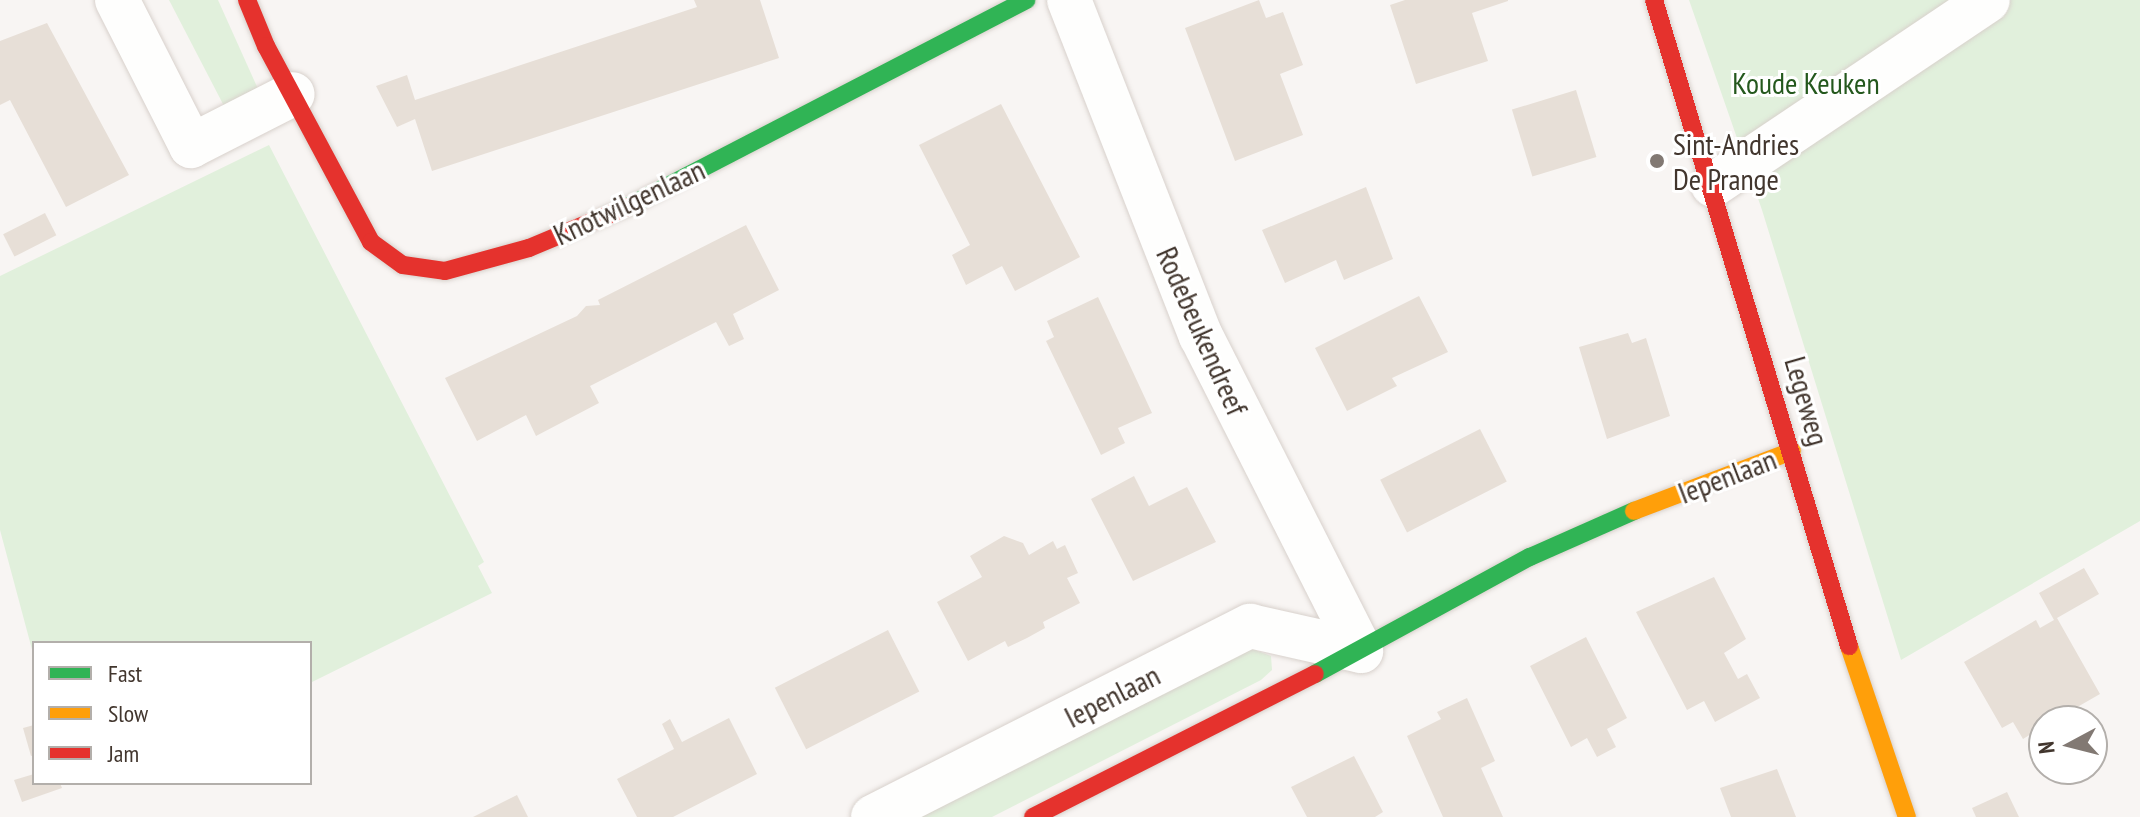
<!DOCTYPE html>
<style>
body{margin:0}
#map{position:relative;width:2140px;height:817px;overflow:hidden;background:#f8f5f3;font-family:"PT Sans Narrow",sans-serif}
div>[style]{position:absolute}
.green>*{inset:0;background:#e1f0dc}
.building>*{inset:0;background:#e7dfd7;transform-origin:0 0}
.roads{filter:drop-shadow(0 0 2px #d8d1cc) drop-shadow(0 0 2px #d8d1cc)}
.street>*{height:44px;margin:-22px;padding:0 22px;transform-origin:22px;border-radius:22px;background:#fefefd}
.fast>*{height:18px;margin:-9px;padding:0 9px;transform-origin:9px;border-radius:9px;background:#30b455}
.slow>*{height:18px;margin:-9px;padding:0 9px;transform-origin:9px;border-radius:9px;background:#ff9f0a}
.jam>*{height:18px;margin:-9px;padding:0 9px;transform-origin:9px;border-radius:9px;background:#e5322d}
.dots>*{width:22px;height:22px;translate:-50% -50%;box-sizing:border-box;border:4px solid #fff;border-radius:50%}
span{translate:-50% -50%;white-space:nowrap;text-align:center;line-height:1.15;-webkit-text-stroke:6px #fff;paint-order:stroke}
.park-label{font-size:30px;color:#24581d}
.poi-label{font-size:30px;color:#42362e}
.left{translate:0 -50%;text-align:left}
.street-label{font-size:30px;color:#42362e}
.legend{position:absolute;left:32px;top:641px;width:280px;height:144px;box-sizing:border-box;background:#fff;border:2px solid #b3afab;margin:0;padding:10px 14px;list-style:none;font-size:24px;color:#42362e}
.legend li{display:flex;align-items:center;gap:16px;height:40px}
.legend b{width:40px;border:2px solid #b3afab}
.north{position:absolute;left:2028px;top:705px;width:80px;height:80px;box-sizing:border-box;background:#fff;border:2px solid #b3afab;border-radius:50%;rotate:263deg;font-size:22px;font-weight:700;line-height:32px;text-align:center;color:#42362e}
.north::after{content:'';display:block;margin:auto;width:28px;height:36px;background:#827973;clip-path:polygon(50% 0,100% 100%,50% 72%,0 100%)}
</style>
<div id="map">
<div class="green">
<div style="clip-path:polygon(169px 0,218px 0,258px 89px,224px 106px)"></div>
<div style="clip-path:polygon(1689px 0,2140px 0,2140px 521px,1901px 660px,1762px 210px)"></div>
<div style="clip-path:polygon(269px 145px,484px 562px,478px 566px,492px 593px,310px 683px,310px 643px,34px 643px,34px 657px,0 530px,0 276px)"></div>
<div style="clip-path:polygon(1250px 648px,1271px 656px,1272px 670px,1261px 680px,992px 817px,914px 817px)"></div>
</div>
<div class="building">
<div style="clip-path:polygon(694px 0,760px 0,779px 58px,432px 171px,415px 119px,397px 127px,376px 86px,407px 75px,415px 100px,697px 7px)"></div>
<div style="clip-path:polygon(1259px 0,1266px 18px,1283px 12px,1303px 65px,1280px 74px,1303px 135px,1235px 161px,1185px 28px)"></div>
<div style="clip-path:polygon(1405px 0,1508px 0,1508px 1px,1472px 13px,1488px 61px,1416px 84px,1390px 5px)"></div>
<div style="clip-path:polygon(47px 23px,129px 175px,66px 207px,10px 100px,0 105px,0 41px)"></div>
<div style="left:1576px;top:90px;width:70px;height:67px;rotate:73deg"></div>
<div style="clip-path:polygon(1001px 104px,1080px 257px,1015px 291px,1002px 266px,966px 285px,952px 255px,970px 245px,919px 145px)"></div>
<div style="clip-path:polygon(1366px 187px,1393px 259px,1344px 280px,1336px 260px,1285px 283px,1262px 230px)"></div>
<div style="left:45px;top:213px;width:25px;height:47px;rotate:63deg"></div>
<div style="clip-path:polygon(746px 225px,779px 290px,733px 314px,744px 339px,729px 346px,716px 322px,590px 386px,599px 403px,536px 436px,526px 415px,477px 441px,445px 378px,577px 316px,586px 306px,600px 305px,598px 300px)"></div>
<div style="clip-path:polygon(1419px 296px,1448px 352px,1392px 378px,1397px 386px,1347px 411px,1315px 348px)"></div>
<div style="clip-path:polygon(1098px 297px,1152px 413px,1118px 428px,1125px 443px,1101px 455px,1046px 341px,1054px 337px,1047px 321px)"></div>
<div style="clip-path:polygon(1628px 333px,1632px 343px,1646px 338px,1670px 416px,1607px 439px,1579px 347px)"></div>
<div style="left:1480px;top:429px;width:59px;height:112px;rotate:63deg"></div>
<div style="clip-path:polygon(1134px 476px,1149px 506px,1187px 487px,1216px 542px,1133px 581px,1091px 499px)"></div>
<div style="clip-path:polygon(1004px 536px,1023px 543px,1029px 555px,1053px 541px,1057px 549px,1065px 545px,1078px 573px,1067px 578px,1080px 603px,1043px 622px,1045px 628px,1027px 638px,1008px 647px,1005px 641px,968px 661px,937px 602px,982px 577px,970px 556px)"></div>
<div style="clip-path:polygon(2084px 568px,2099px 594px,2057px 618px,2100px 694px,2053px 721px,2044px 721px,2044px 726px,2023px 739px,2013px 722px,2002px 728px,1964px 662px,2036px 620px,2040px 628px,2054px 620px,2039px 593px)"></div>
<div style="clip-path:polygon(1714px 577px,1746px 639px,1724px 653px,1738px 679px,1747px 674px,1760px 698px,1715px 722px,1704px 701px,1687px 710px,1636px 612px)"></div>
<div style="left:888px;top:630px;width:69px;height:127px;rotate:63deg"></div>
<div style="clip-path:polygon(1586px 637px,1627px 718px,1607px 729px,1616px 747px,1597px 757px,1587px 738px,1571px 747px,1530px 666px)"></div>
<div style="clip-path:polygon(1467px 698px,1495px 761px,1481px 768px,1503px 817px,1443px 817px,1407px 736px,1441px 719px,1437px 712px)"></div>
<div style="clip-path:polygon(729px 718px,757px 774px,673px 817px,637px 817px,617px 779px,674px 749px,662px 724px,670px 719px,682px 742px)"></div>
<div style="clip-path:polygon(34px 725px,34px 755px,31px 756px,23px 728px)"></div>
<div style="clip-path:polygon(1354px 756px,1383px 812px,1375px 817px,1307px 817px,1291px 787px)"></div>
<div style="clip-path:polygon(1777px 769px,1796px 817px,1731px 817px,1720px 788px)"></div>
<div style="clip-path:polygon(34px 774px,34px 783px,60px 783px,62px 788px,22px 802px,14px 780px)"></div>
<div style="clip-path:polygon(2007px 792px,2019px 817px,1976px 817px,1972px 808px)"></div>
<div style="clip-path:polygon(517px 795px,528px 817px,473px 817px)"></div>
</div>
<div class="roads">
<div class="street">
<div style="left:117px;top:0;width:164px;rotate:63.1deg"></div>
<div style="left:191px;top:146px;width:114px;rotate:-27deg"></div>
<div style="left:1069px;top:0;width:361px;rotate:68.6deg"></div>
<div style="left:1201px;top:336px;width:353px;rotate:63.1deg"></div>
<div style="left:1713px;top:185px;width:331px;rotate:-33.9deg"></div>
<div style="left:873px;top:817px;width:423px;rotate:-26.9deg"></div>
<div style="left:1250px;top:626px;width:114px;rotate:12.7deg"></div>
</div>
<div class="fast">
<div style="left:627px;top:207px;width:450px;rotate:-27.4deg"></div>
<div style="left:1315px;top:674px;width:245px;rotate:-28.6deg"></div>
<div style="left:1530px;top:557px;width:114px;rotate:-23.9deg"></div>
</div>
<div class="slow">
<div style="left:1634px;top:511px;width:169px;rotate:-20.8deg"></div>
<div style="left:1849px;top:646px;width:181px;rotate:71.3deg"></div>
</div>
<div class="jam">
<div style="left:247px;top:0;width:50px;rotate:67.6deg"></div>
<div style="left:266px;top:46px;width:222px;rotate:61.8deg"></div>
<div style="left:371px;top:242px;width:39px;rotate:36deg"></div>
<div style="left:403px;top:265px;width:42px;rotate:8.1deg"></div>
<div style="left:445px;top:271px;width:87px;rotate:-15.3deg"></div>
<div style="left:529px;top:248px;width:106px;rotate:-22.7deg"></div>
<div style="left:1654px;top:0;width:675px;rotate:73.2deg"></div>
<div style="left:1033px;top:817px;width:316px;rotate:-26.9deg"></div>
</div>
</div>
<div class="dots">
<div style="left:1657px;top:161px;background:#827973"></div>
</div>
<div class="park-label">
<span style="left:1806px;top:83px">Koude Keuken</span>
</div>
<div class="poi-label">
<span class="left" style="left:1673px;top:161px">Sint-Andries<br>De Prange</span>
</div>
<div class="street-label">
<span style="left:629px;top:202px;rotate:-25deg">Knotwilgenlaan</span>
<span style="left:1202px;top:331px;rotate:66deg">Rodebeukendreef</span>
<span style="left:1807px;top:401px;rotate:74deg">Legeweg</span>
<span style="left:1727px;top:476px;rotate:-21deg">Iepenlaan</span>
<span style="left:1112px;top:696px;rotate:-27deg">Iepenlaan</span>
</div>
<ul class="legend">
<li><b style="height:10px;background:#30b455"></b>Fast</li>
<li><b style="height:10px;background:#ff9f0a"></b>Slow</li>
<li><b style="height:10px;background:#e5322d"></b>Jam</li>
</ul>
<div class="north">N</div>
</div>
